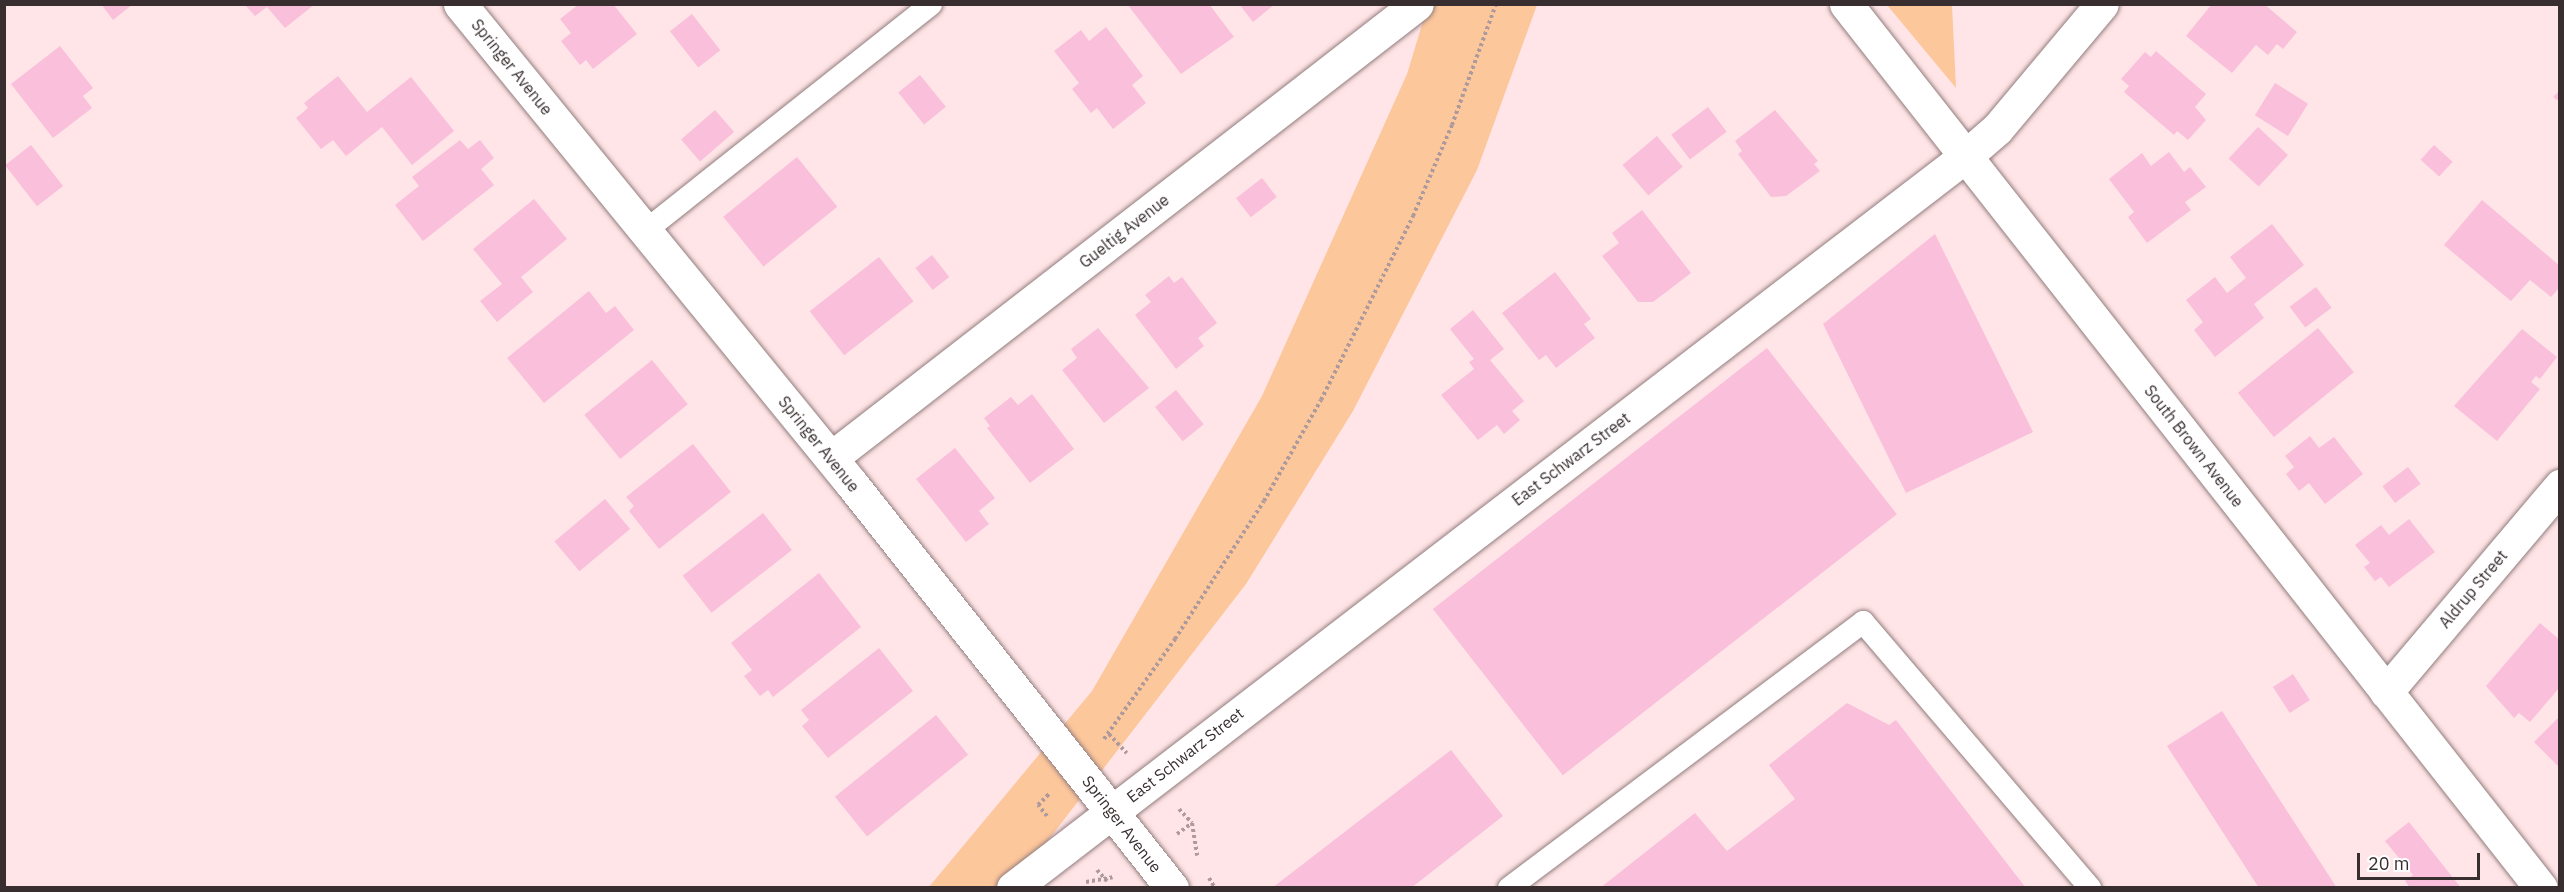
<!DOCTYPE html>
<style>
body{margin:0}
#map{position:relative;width:2564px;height:892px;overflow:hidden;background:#ffe5e7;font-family:"IBM Plex Sans",sans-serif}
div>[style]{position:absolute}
.green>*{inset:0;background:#fdc79c}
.building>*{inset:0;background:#fabfda;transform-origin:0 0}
.path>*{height:4px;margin-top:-2px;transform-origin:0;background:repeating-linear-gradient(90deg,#ae9a9c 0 3px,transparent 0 6px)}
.roads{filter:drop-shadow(0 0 2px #937d7e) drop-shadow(0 0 2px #937d7e)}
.service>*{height:22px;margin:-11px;padding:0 11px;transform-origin:11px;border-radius:11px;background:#fff}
.minor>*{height:33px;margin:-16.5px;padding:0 16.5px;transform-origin:16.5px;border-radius:16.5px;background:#fff}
.tertiary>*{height:33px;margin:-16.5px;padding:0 16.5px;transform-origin:16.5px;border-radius:16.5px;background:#fff}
span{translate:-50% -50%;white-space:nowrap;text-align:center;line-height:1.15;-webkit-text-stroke:4.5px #fff;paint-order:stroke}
.street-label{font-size:16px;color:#382e2f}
.frame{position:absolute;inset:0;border:6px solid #382e2f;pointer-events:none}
.scale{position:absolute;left:2357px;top:853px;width:123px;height:27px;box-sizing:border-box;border:3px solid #382e2f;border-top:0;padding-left:8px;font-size:18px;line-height:21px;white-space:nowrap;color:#382e2f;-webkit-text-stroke:4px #fff;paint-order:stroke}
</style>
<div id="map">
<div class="green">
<div style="clip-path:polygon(1428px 5px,1537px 5px,1477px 170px,1353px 411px,1246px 584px,1012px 887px,928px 888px,1092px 691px,1262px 396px,1407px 74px)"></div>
<div style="clip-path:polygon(1887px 5px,1952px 5px,1956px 88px)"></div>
</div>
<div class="building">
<div style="clip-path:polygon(101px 4px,133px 4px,113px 20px)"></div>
<div style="clip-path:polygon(266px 4px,315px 4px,285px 28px,267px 7px,255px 16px,245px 5px)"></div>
<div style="clip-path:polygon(579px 4px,613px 4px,637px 34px,593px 69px,586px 60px,580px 65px,561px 41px,571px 33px,560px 19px)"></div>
<div style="clip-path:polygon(1127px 4px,1209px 4px,1234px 37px,1181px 74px)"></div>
<div style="clip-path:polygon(1239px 4px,1275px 4px,1253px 22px)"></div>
<div style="clip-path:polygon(2212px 4px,2264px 4px,2297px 32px,2283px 49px,2277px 44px,2268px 55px,2256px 45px,2232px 73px,2186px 36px)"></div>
<div style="left:692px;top:14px;width:46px;height:28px;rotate:52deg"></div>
<div style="clip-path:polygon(1106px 27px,1143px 76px,1132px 85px,1146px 103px,1113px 129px,1097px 108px,1091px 113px,1072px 89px,1079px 83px,1054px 51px,1081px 30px,1089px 41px)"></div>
<div style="clip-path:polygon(60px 46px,93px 88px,83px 96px,92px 108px,53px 138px,11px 84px)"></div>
<div style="clip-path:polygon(2156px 51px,2206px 94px,2195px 107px,2206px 120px,2188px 140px,2177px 131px,2174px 135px,2124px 92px,2129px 86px,2121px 79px,2145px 52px,2151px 57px)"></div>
<div style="left:920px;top:75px;width:41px;height:28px;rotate:51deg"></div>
<div style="clip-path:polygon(338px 76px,367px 112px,411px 77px,454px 131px,412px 165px,382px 127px,346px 156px,333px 140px,321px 149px,296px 118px,308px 108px,304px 103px)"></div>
<div style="left:2275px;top:83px;width:39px;height:38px;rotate:32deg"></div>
<div style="clip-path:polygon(2560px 90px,2560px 102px,2553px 97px)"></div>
<div style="left:1708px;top:107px;width:31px;height:46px;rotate:53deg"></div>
<div style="left:715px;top:110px;width:29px;height:45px;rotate:49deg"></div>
<div style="clip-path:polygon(1775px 110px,1818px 161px,1814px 164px,1820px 171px,1786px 196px,1771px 197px,1738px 154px,1742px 151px,1735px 141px)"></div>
<div style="left:2258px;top:127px;width:41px;height:43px;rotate:43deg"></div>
<div style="left:1657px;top:136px;width:40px;height:45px;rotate:50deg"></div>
<div style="clip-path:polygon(460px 140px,468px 149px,480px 140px,494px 158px,481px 169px,494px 185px,423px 241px,395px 205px,419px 186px,412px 177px)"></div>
<div style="left:31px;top:145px;width:52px;height:33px;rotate:52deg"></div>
<div style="left:2434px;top:145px;width:25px;height:20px;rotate:42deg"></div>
<div style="clip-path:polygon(2169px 152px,2184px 172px,2190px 167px,2206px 187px,2185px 202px,2191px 210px,2147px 243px,2128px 217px,2134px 212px,2109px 179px,2142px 153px,2151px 166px)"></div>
<div style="left:797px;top:157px;width:64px;height:95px;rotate:51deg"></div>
<div style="left:1262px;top:178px;width:24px;height:33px;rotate:52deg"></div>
<div style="clip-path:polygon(534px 199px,567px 239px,521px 277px,533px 292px,497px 322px,480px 301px,502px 284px,473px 249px)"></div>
<div style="clip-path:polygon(2482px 200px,2560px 266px,2560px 287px,2551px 297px,2530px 280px,2511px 301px,2444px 245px)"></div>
<div style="clip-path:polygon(1642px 210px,1691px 273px,1653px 302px,1638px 302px,1602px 256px,1619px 243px,1612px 233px)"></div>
<div style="clip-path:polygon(2272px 224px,2304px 265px,2254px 304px,2264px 318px,2215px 357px,2194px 330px,2203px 322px,2186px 300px,2215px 277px,2227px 293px,2246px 278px,2230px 257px)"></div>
<div style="clip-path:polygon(1935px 234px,2033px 432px,1906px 493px,1823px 324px)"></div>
<div style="left:932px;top:255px;width:28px;height:21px;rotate:52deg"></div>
<div style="left:879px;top:257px;width:56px;height:88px;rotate:52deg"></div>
<div style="clip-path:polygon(1555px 272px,1591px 319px,1584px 324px,1595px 338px,1556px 368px,1546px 355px,1539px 360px,1502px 313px)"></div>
<div style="clip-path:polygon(1169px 276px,1174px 283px,1182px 277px,1217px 323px,1198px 338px,1204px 346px,1176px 369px,1135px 315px,1151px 302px,1145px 295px)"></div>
<div style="left:2316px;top:287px;width:26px;height:33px;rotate:53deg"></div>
<div style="clip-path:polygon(589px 291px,606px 313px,615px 306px,634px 330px,544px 403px,507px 358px)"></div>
<div style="clip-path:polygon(1473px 310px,1504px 349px,1490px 360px,1524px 401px,1512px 411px,1520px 420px,1504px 434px,1497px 425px,1478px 440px,1441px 395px,1474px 369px,1469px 362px,1474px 359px,1450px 329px)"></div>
<div style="clip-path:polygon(1098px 328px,1149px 388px,1104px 423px,1062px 370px,1077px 358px,1071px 349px)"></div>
<div style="left:2318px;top:328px;width:57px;height:103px;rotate:51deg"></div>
<div style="clip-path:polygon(2522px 329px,2557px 357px,2540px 379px,2536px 376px,2531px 382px,2540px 389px,2497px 441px,2454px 406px)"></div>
<div style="left:1767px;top:348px;width:211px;height:424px;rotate:52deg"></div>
<div style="left:652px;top:360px;width:57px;height:87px;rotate:51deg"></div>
<div style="left:1176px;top:390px;width:44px;height:27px;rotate:51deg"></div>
<div style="clip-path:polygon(1032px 394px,1074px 449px,1030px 483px,987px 428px,990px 426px,984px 418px,1011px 397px,1018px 405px)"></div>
<div style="clip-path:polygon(2310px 436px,2319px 448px,2334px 437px,2363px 474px,2325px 504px,2309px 483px,2299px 491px,2286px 474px,2294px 467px,2285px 456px)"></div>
<div style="clip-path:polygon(693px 444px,731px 492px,659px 549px,629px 511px,634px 506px,626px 497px)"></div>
<div style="clip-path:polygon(955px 448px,995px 498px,979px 511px,989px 524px,966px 542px,916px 479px)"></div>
<div style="left:2408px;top:467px;width:21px;height:32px;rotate:53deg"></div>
<div style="left:605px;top:499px;width:39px;height:66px;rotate:50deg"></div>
<div style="left:763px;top:513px;width:47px;height:102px;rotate:52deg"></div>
<div style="clip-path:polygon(2409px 519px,2435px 552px,2389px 587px,2381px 577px,2375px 581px,2364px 567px,2370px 563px,2355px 545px,2381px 525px,2389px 535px)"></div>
<div style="clip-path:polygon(819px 573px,861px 627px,773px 697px,768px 690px,760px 696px,744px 676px,752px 670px,731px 643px)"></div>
<div style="clip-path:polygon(2540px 623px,2560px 640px,2560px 687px,2530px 722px,2519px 713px,2514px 718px,2486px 686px)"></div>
<div style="clip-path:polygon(879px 648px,913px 691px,828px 758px,802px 726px,809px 720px,801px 710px)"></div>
<div style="left:2293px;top:674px;width:31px;height:24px;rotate:57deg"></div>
<div style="clip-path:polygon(1847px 703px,1889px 725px,1896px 720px,2026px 888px,1600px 888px,1695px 813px,1727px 851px,1795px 799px,1769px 765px)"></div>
<div style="clip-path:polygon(2222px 711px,2337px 888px,2259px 888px,2167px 746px)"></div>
<div style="left:936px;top:715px;width:51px;height:130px;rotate:51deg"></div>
<div style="clip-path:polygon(2560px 716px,2560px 768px,2534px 742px)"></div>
<div style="clip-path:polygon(1451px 750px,1503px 816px,1411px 888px,1272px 888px)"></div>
<div style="clip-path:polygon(2409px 822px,2461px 888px,2410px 888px,2405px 881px,2413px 875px,2385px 841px)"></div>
</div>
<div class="path">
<div style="left:1109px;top:734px;width:26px;rotate:47deg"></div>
<div style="left:1104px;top:739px;width:123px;rotate:-54.6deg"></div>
<div style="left:1175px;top:639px;width:164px;rotate:-57.2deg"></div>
<div style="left:1264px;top:501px;width:116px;rotate:-60.6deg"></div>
<div style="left:1321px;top:400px;width:206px;rotate:-63.4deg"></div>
<div style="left:1413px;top:216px;width:99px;rotate:-66.8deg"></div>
<div style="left:1452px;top:125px;width:129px;rotate:-70deg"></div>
<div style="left:1179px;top:809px;width:19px;rotate:47deg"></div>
<div style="left:1192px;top:823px;width:33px;rotate:81deg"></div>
<div style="left:1047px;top:816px;width:14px;rotate:-129deg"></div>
<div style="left:1038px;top:805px;width:17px;rotate:-45deg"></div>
<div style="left:1177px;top:834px;width:19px;rotate:-36deg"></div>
<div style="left:1097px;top:870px;width:15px;rotate:48deg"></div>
<div style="left:1209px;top:878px;width:12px;rotate:59deg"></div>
<div style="left:1086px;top:882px;width:27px;rotate:-10deg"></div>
</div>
<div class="roads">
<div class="service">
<div style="left:645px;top:231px;width:365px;rotate:-38.4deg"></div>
<div style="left:1509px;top:888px;width:443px;rotate:-36.9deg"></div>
<div style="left:1863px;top:622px;width:350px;rotate:49.5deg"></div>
</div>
<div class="minor">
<div style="left:460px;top:4px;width:618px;rotate:50.78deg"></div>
<div style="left:851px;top:483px;width:517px;rotate:51.6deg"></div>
<div style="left:1846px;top:4px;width:1124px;rotate:51.83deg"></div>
<div style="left:831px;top:458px;width:741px;rotate:-37.77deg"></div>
<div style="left:2386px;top:692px;width:270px;rotate:-49.8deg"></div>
</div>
<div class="tertiary">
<div style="left:1013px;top:888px;width:1203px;rotate:-37.54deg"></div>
<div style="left:1967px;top:155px;width:40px;rotate:-41deg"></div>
<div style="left:1997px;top:129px;width:163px;rotate:-50deg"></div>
</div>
</div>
<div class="street-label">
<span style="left:512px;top:67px;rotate:51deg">Springer Avenue</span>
<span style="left:1124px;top:231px;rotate:-38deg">Gueltig Avenue</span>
<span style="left:819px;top:444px;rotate:51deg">Springer Avenue</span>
<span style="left:2194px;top:446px;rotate:52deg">South Brown Avenue</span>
<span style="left:1571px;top:459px;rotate:-37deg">East Schwarz Street</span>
<span style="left:2473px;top:589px;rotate:-50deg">Aldrup Street</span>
<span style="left:1185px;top:755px;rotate:-38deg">East Schwarz Street</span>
<span style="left:1122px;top:824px;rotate:52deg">Springer Avenue</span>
</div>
<div class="frame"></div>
<div class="scale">20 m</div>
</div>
